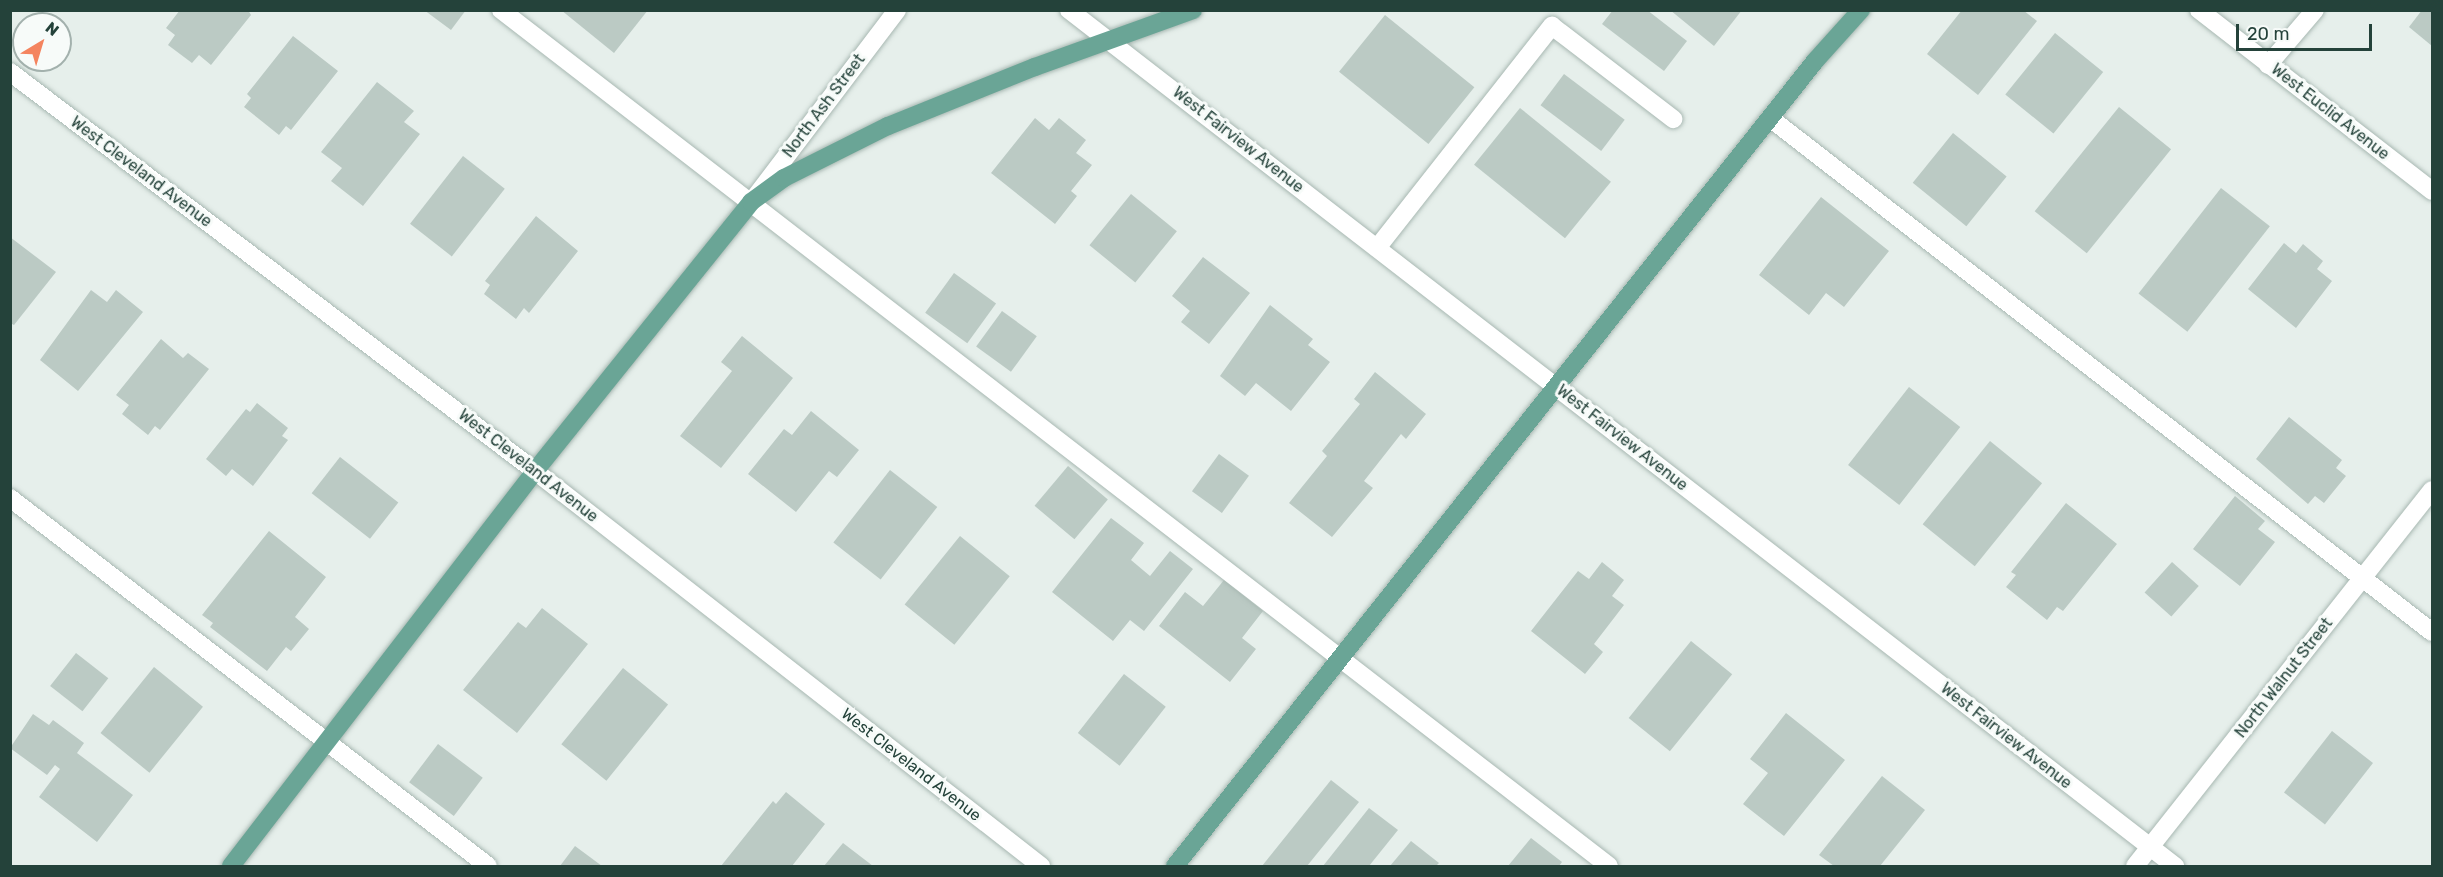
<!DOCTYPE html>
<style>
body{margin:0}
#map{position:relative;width:2443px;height:877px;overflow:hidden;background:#e6efeb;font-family:Rubik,sans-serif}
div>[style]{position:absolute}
.building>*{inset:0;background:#bbcac4;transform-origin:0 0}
.roads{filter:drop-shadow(0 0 2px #a8b8b2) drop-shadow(0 0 2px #a8b8b2)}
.service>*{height:18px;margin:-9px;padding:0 9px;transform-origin:9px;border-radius:9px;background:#fff}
.minor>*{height:18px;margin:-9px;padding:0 9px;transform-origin:9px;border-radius:9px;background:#fff}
.primary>*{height:18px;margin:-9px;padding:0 9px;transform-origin:9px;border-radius:9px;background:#6aa596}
span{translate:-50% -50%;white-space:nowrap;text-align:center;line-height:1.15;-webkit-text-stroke:6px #f7fbf9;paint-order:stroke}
.street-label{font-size:16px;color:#24423a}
.frame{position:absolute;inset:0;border:12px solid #24423a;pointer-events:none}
.north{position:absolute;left:12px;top:12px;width:60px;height:60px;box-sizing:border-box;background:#f7fbf9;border:2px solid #a3b1ad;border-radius:50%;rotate:38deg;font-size:16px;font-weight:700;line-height:24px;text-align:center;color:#24423a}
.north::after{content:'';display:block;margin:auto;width:21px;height:27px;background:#f4845f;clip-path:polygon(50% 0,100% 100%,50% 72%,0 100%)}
.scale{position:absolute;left:2236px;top:24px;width:136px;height:27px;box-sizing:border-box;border:3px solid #24423a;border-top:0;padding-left:8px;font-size:18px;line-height:21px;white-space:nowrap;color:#24423a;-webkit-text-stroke:4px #f7fbf9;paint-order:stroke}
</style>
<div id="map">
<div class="building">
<div style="clip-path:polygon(180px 10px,248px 10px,251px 15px,211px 65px,199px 55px,192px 63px,168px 45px,175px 35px,166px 28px)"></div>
<div style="clip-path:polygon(424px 10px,466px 10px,451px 30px)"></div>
<div style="clip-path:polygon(561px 10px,648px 10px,614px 53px)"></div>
<div style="clip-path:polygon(1613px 10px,1647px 10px,1687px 41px,1664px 71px,1602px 24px)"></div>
<div style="clip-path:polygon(1670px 10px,1742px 10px,1714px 46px)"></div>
<div style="clip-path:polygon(1962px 10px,2023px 10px,2037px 21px,1978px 95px,1927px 54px)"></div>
<div style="clip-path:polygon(2422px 10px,2432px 10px,2432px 46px,2409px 27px)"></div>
<div style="left:1385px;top:15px;width:115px;height:73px;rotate:39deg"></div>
<div style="left:2055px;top:33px;width:62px;height:79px;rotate:39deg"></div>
<div style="clip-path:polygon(293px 36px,338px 71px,291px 130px,286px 126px,279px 135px,244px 107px,251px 98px,247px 94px)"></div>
<div style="left:1564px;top:74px;width:76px;height:39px;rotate:37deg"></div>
<div style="clip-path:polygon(377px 82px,414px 111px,404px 122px,420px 134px,363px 206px,331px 181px,342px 168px,321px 152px)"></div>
<div style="left:2119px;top:107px;width:67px;height:134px;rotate:39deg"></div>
<div style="left:1520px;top:108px;width:117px;height:73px;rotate:39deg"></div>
<div style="clip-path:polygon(1035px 118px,1049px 130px,1059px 118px,1086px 140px,1076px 153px,1092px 165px,1071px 191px,1077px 196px,1055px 224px,991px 173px)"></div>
<div style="left:1953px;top:133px;width:69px;height:64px;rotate:39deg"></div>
<div style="left:463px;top:156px;width:53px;height:86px;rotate:38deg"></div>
<div style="left:2221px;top:188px;width:62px;height:134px;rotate:38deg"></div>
<div style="left:1131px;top:194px;width:59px;height:66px;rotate:39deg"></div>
<div style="clip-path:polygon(1821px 197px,1889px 251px,1844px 307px,1826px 293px,1809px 315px,1759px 275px)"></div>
<div style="clip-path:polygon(536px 216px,578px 251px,529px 313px,524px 308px,516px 319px,484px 294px,490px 285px,485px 281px)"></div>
<div style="clip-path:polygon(10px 237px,56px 272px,14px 325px,10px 323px)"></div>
<div style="clip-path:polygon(2284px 243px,2296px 253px,2303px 244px,2323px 261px,2317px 269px,2332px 281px,2296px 328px,2248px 289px)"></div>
<div style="clip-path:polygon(1203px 257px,1250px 293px,1209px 344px,1181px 322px,1190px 311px,1172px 296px)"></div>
<div style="left:954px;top:273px;width:52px;height:49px;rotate:36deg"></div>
<div style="clip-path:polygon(91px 290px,107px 302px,116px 290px,143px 312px,78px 391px,40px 360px)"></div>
<div style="clip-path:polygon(1270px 305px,1313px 339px,1308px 345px,1330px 362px,1291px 411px,1256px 383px,1245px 396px,1220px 376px)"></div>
<div style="left:1002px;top:311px;width:43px;height:44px;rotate:36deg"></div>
<div style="clip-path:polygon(742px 336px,793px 378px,721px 468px,680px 436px,732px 371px,721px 362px)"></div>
<div style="clip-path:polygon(161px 339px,183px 358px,188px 353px,209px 369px,160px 430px,155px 426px,148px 435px,122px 414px,129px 405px,116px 395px)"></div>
<div style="clip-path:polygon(1375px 372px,1426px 414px,1406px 439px,1401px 434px,1364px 481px,1373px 488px,1332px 537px,1289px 503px,1327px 456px,1322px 451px,1360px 404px,1354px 399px)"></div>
<div style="left:1909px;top:387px;width:65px;height:99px;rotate:38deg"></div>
<div style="clip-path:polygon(257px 403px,288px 428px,282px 436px,288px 440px,253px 486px,232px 469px,226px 476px,206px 459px,246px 409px,250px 412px)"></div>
<div style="clip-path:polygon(811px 411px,859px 450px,837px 477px,829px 471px,796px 512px,748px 474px,784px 429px,792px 435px)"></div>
<div style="clip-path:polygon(2289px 417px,2342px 460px,2336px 468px,2346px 476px,2324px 503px,2315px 496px,2308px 504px,2256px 459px)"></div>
<div style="left:1990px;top:441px;width:67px;height:107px;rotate:39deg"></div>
<div style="left:1219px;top:454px;width:37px;height:46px;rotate:36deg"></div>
<div style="left:340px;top:457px;width:74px;height:46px;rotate:38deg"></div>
<div style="left:1068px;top:466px;width:52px;height:52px;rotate:40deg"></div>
<div style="left:890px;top:470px;width:60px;height:92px;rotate:38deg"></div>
<div style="clip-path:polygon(2235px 496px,2265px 521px,2258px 529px,2275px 542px,2240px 586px,2193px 549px)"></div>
<div style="clip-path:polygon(2066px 503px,2117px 544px,2063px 611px,2057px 607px,2047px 620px,2006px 587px,2016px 575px,2011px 572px)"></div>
<div style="clip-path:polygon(1111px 518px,1144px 543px,1131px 560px,1150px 576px,1170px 551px,1193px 569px,1144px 631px,1130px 620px,1113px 641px,1052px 592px)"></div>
<div style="clip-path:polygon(269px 531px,326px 577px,295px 617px,309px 629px,291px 651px,286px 647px,267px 671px,210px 627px,213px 623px,202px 615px)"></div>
<div style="left:960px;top:536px;width:64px;height:88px;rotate:39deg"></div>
<div style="clip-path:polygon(1602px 562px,1624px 580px,1612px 596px,1624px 605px,1594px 644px,1603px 652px,1585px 674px,1531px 631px,1578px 571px,1589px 579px)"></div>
<div style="left:2172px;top:562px;width:36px;height:41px;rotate:42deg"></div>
<div style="clip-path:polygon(1224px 580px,1263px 611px,1242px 638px,1256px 649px,1230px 682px,1159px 626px,1185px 592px,1203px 606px)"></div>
<div style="clip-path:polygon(542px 608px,588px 644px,517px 733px,463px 690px,518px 622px,526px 628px)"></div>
<div style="left:1691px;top:641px;width:53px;height:99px;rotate:39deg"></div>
<div style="left:76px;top:653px;width:41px;height:42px;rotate:38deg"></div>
<div style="left:154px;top:667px;width:63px;height:85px;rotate:39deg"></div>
<div style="left:623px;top:668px;width:58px;height:98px;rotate:39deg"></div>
<div style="left:1124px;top:674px;width:53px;height:75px;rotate:38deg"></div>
<div style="clip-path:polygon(1786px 713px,1845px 760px,1784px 836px,1743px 804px,1768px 773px,1750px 759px)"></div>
<div style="clip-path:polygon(33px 714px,49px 725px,53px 720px,84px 743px,77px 753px,133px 795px,97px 842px,39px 797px,60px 769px,55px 765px,47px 775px,10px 748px)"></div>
<div style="left:2332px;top:731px;width:52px;height:78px;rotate:38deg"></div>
<div style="left:438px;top:744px;width:56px;height:48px;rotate:37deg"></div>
<div style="clip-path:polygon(1882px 776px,1925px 810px,1880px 866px,1834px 866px,1819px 855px)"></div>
<div style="clip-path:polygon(1331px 780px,1359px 802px,1307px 866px,1262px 866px)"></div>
<div style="clip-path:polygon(786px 792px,825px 824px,792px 866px,721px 866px,773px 801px,776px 804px)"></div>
<div style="clip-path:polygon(1369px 808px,1398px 830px,1369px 866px,1323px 866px)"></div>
<div style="clip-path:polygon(1531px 838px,1562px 862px,1559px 866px,1508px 866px)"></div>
<div style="clip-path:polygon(1411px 841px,1439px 863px,1436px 866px,1390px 866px)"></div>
<div style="clip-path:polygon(843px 843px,873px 866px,824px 866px)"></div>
<div style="clip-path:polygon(575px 846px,602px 866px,560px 866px)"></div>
</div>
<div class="roads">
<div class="service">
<div style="left:501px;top:10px;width:1400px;rotate:37.69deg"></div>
<div style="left:1770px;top:118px;width:838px;rotate:37.83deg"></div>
<div style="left:1377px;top:248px;width:283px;rotate:-51.8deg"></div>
<div style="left:1552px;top:26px;width:153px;rotate:37.5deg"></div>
<div style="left:10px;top:498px;width:603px;rotate:37.59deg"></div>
</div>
<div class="minor">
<div style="left:1069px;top:10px;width:1399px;rotate:37.74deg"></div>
<div style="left:2199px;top:10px;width:295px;rotate:37.8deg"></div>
<div style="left:2268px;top:65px;width:72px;rotate:-49.5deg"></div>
<div style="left:10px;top:72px;width:659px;rotate:37.23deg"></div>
<div style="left:535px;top:471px;width:642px;rotate:37.98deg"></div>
<div style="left:756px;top:196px;width:233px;rotate:-52.8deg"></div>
<div style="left:2135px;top:866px;width:479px;rotate:-51.7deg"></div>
</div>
<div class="primary">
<div style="left:231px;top:866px;width:498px;rotate:-52.4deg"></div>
<div style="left:535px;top:471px;width:345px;rotate:-51.2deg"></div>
<div style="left:751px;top:202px;width:41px;rotate:-36deg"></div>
<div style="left:784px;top:178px;width:116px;rotate:-26.6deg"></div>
<div style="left:888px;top:126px;width:158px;rotate:-21.9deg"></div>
<div style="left:1035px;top:67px;width:168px;rotate:-19.8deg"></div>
<div style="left:1175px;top:866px;width:1028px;rotate:-51.51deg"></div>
<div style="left:1815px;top:61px;width:69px;rotate:-48deg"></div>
</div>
</div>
<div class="street-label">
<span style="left:824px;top:106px;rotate:-53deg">North Ash Street</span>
<span style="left:2330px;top:112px;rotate:38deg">West Euclid Avenue</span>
<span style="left:1238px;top:140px;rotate:38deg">West Fairview Avenue</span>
<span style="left:141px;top:172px;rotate:37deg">West Cleveland Avenue</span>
<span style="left:1622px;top:438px;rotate:38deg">West Fairview Avenue</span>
<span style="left:528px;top:466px;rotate:38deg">West Cleveland Avenue</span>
<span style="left:2284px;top:678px;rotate:-52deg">North Walnut Street</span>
<span style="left:2006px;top:736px;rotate:38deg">West Fairview Avenue</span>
<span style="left:911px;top:765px;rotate:38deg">West Cleveland Avenue</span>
</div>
<div class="frame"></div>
<div class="north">N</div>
<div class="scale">20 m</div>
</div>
